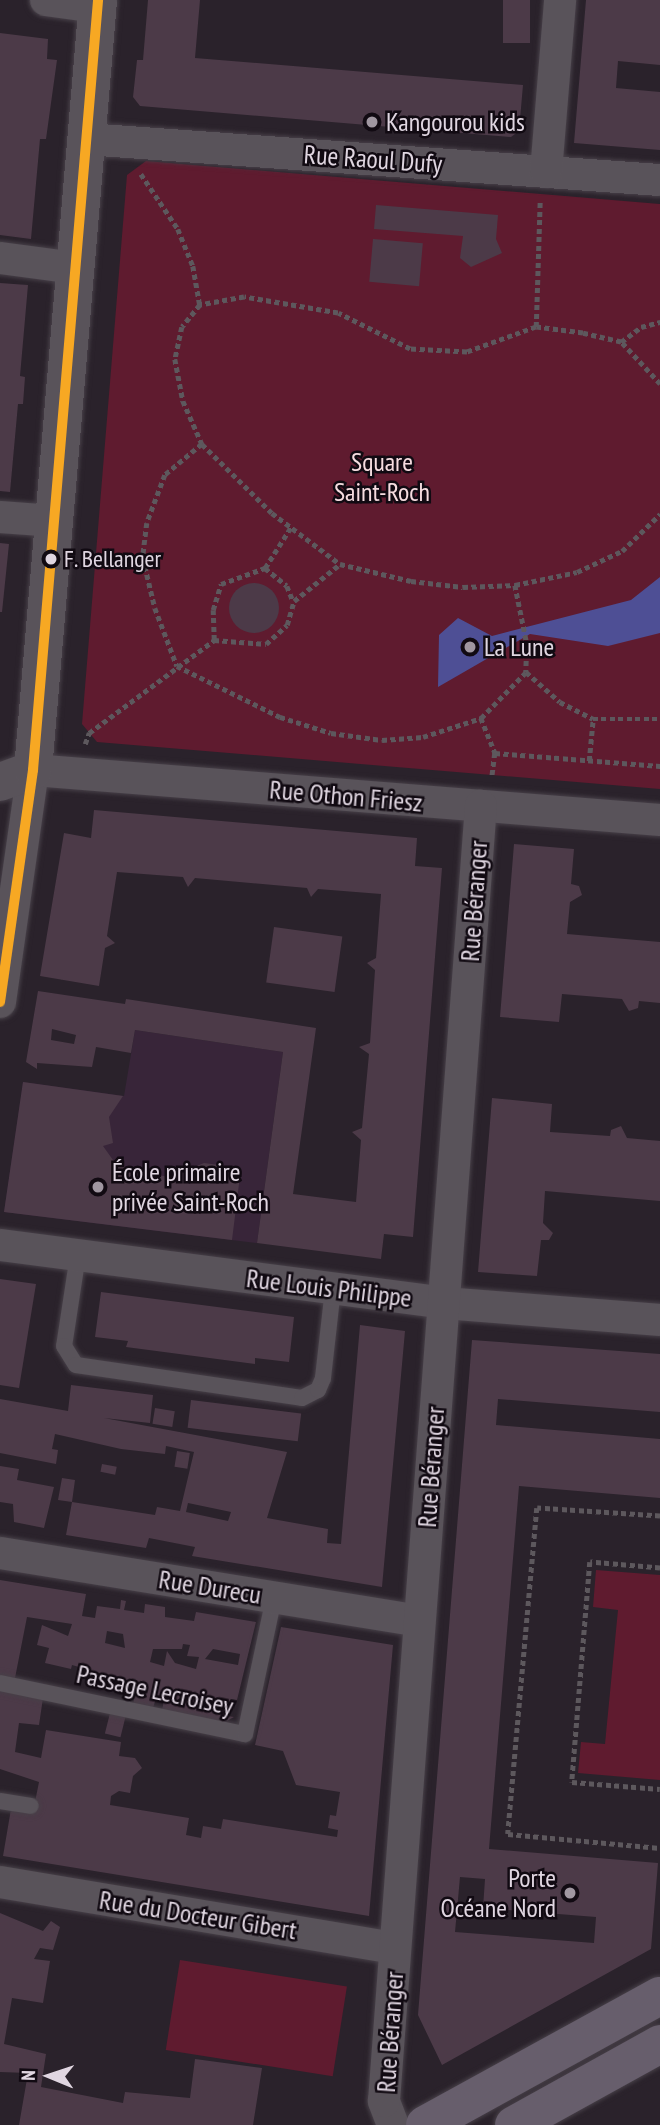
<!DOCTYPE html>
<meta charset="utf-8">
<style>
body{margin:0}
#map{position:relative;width:660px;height:2125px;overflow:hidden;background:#2a222b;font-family:"PT Sans Narrow",sans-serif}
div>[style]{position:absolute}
.built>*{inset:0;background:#382539}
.green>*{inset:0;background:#5f1b2f;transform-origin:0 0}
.water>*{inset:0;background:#4e4f95}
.building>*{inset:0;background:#4c3a48;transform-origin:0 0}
.round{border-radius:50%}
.path>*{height:4.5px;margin-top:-2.25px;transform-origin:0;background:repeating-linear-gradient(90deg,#5d585d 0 5px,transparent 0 8.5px)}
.roads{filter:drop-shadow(0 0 2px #474048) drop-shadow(0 0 2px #474048)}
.service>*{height:16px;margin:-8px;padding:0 8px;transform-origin:8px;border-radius:8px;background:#59535a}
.minor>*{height:32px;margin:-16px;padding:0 16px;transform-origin:16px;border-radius:16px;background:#59535a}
.tertiary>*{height:38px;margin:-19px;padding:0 19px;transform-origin:19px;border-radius:19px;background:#59535a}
.primary>*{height:38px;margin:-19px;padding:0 19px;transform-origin:19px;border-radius:19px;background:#675e6c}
.bus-1>*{height:10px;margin:-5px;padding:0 5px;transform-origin:5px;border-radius:5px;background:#f7a823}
.dots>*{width:19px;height:19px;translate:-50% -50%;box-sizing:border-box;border:4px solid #110a12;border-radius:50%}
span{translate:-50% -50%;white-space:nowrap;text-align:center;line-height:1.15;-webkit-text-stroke:5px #110a12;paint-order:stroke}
.bus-label{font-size:24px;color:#e0d6e1}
.left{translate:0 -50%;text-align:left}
.poi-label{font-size:26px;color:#e0d6e1}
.right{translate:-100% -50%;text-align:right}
.street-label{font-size:26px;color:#e0d6e1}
.park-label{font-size:26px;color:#f6dce0}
.north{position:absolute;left:14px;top:2041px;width:70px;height:70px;-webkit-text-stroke:5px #110a12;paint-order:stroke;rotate:272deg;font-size:19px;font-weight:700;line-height:28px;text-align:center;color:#e0d6e1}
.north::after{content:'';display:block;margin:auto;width:24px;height:32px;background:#e0d6e1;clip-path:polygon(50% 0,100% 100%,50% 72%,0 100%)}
</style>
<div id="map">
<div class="built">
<div style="clip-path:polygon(135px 1030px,283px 1052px,257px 1243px,4px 1212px,23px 1082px,124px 1096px)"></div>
</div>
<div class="green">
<div style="clip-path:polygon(146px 161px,660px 204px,660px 789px,97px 742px,82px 724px,127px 175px)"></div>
<div style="clip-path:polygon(596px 1570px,660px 1575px,660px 1780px,578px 1773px,581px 1742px,605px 1744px,618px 1610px,593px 1607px)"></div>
<div style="left:180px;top:1960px;width:169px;height:91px;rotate:9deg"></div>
</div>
<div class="water">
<div style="clip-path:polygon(660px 577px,660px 633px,608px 646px,530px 634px,438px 687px,439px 635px,458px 618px,492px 636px,631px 600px)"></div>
</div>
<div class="building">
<div style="clip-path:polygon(148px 0,200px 0,195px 58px,523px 85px,519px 131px,511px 137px,140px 106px,133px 97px,137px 60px,143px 60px)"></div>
<div style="left:503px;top:0;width:27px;height:43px"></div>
<div style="clip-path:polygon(586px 0,660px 0,660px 65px,618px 61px,616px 88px,660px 92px,660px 150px,574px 143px)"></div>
<div style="clip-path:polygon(0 33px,48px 39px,47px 59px,57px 60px,46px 139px,40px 139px,31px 239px,0 235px)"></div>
<div style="clip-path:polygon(376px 205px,498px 215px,496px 239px,502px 253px,471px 267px,460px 258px,463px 236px,374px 229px)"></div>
<div style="left:373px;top:239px;width:50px;height:43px;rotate:5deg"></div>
<div style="clip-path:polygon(0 283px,28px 285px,20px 376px,25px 377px,23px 404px,18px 404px,10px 492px,0 491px)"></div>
<div style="clip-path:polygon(0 543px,9px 544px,2px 612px,0 612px)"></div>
<div class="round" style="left:229px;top:583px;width:50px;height:50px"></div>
<div style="clip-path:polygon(evenodd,94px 810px,417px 838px,415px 866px,442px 868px,413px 1237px,384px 1234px,381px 1259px,257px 1243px,283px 1052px,135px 1030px,131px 1053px,96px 1047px,92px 1067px,37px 1063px,37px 1069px,26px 1062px,38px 991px,125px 1004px,126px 999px,316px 1028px,293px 1194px,356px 1202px,361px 1140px,352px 1132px,362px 1128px,369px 1054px,359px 1047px,370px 1043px,375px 970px,367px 963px,376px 958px,381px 894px,318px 889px,311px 897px,307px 888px,195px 878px,188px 887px,183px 877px,117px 872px,107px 936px,115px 943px,105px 948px,99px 986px,40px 976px,64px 833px,91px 838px,94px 810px,52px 1029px,76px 1035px,74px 1044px,51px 1040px,52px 1029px)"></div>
<div style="clip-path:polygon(514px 844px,574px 849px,571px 884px,579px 886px,582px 895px,570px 902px,567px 934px,660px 942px,660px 1003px,639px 1001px,638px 1008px,629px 1011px,622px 999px,562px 994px,559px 1022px,500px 1017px)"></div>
<div style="left:274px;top:927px;width:69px;height:56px;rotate:8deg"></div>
<div style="clip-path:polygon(23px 1082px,123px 1096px,109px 1117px,113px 1143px,103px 1146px,113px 1160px,132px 1171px,170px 1177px,204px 1163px,241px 1168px,232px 1240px,4px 1212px)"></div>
<div style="clip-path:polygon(492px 1098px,552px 1104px,550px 1132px,610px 1136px,611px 1130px,621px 1126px,627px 1138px,660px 1141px,660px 1201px,545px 1191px,543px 1223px,553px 1233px,549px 1240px,541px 1240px,537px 1276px,478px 1272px)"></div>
<div style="clip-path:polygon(0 1279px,36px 1284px,19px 1388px,0 1385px)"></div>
<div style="clip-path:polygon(101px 1292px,294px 1317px,289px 1362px,255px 1358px,255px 1364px,126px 1347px,128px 1341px,95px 1337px)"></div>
<div style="clip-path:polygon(evenodd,360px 1325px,405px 1331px,382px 1587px,192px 1556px,195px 1547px,149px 1538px,146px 1548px,66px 1535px,72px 1502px,58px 1500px,62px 1478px,75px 1480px,72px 1502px,155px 1515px,157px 1507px,180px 1511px,194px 1452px,166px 1446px,165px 1454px,121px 1449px,55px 1434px,52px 1449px,58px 1450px,56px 1464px,0 1453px,0 1399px,68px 1411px,71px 1385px,153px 1395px,150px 1423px,104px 1418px,287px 1452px,267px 1518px,328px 1529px,327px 1543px,341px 1544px,360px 1325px,188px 1503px,231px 1512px,228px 1521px,186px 1512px,188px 1503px)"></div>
<div style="clip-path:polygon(evenodd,472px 1340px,660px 1354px,660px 1412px,498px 1399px,496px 1425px,660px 1439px,660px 1498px,519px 1486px,489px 1849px,658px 1863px,651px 1949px,442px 2065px,418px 2015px,472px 1340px,460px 1877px,485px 1879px,483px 1908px,596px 1917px,594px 1943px,455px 1932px,460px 1877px)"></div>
<div style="left:191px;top:1400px;width:111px;height:28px;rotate:7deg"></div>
<div style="left:155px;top:1408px;width:20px;height:16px;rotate:9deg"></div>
<div style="left:177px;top:1451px;width:13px;height:16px;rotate:9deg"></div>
<div style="left:102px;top:1464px;width:15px;height:8px;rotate:11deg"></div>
<div style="clip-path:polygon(0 1466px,19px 1469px,17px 1480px,54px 1487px,44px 1528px,14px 1522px,13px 1504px,0 1502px)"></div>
<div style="clip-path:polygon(evenodd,0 1580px,86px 1594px,82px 1616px,95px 1618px,97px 1606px,120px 1609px,121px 1600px,126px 1601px,124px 1610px,144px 1613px,145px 1604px,165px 1607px,165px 1617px,194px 1621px,196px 1612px,256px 1622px,237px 1700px,231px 1699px,227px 1716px,234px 1717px,223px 1723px,162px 1710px,165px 1696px,157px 1695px,153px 1708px,133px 1704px,138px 1684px,72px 1665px,71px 1669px,45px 1663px,49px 1648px,37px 1645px,42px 1625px,68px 1636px,72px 1624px,27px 1617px,15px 1678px,0 1675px,0 1580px,107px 1631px,123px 1634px,125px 1648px,105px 1643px,107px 1631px,0 1580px,183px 1644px,190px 1645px,187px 1656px,199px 1657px,196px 1669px,175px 1663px,167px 1651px,164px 1666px,150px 1662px,153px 1649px,182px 1649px,183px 1644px,0 1580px,213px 1649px,240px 1654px,238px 1665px,205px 1659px,213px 1649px)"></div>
<div style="clip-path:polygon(281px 1627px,393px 1645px,369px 1916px,3px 1856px,11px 1809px,33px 1812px,39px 1782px,0 1769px,0 1690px,43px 1698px,39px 1725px,19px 1723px,15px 1752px,41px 1758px,46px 1730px,121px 1742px,119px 1756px,135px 1758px,142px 1768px,133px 1776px,130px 1793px,119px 1791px,111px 1796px,110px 1805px,189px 1818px,186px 1835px,201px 1838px,203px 1826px,221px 1829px,223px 1819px,337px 1837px,338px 1830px,328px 1828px,330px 1815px,336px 1816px,340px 1792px,296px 1785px,283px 1751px,255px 1745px)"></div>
<div style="left:110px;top:1713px;width:16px;height:21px;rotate:14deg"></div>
<div style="clip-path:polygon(0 1913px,43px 1931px,51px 1921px,60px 1927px,53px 1950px,40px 1948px,34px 1959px,50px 1961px,43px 2003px,12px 1998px,4px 2044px,46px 2054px,41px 2087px,123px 2103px,125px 2092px,190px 2098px,195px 2059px,262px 2068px,253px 2125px,19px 2125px,28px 2073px,0 2072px)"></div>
</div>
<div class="path">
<div style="left:141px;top:174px;width:66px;rotate:56.1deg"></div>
<div style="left:178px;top:229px;width:40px;rotate:68deg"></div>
<div style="left:193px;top:266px;width:40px;rotate:80deg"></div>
<div style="left:536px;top:327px;width:125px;rotate:-88.2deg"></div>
<div style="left:621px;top:342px;width:25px;rotate:-37deg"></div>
<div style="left:641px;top:327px;width:20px;rotate:-15deg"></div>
<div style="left:660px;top:384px;width:57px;rotate:-132.9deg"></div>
<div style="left:621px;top:342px;width:39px;rotate:-167deg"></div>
<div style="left:583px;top:333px;width:47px;rotate:-172.7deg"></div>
<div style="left:536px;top:327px;width:73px;rotate:160.1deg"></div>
<div style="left:467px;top:352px;width:57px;rotate:-177deg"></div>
<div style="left:410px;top:349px;width:80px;rotate:-153.4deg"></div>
<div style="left:338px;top:313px;width:95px;rotate:-170.3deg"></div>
<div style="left:244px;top:297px;width:45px;rotate:169.7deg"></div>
<div style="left:200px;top:305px;width:28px;rotate:129deg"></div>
<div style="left:182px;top:327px;width:33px;rotate:102deg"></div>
<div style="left:175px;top:359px;width:43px;rotate:79.2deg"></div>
<div style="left:183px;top:401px;width:47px;rotate:66.2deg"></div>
<div style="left:202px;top:444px;width:98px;rotate:44.6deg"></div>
<div style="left:272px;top:513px;width:85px;rotate:36.9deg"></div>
<div style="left:340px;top:564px;width:73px;rotate:13.5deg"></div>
<div style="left:411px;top:581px;width:52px;rotate:6.6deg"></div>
<div style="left:463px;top:587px;width:52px;rotate:-2.2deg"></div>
<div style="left:515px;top:585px;width:63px;rotate:-11.8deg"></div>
<div style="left:577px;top:572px;width:50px;rotate:-25deg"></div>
<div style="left:622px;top:551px;width:53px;rotate:-44.2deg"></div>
<div style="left:202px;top:444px;width:48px;rotate:140deg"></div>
<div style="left:165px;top:475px;width:51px;rotate:110.6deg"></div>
<div style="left:147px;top:523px;width:35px;rotate:97deg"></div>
<div style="left:143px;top:558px;width:51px;rotate:76.5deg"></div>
<div style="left:155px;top:608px;width:62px;rotate:69.2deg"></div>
<div style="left:177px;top:666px;width:115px;rotate:26.3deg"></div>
<div style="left:280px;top:717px;width:53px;rotate:17.4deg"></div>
<div style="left:331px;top:733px;width:51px;rotate:7.8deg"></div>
<div style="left:382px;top:740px;width:41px;rotate:-4.2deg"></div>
<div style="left:423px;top:737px;width:61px;rotate:-18.1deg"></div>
<div style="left:481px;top:718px;width:64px;rotate:-45.6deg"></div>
<div style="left:526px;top:672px;width:45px;rotate:41.4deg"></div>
<div style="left:560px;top:702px;width:37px;rotate:27deg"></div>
<div style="left:593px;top:719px;width:67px"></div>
<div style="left:265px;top:568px;width:28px;rotate:39deg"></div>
<div style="left:287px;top:586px;width:16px;rotate:68deg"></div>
<div style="left:515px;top:585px;width:60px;rotate:78.5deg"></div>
<div style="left:527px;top:644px;width:28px;rotate:92deg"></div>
<div style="left:214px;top:640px;width:30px;rotate:-92deg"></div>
<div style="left:213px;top:610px;width:27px;rotate:-73deg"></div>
<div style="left:221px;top:584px;width:47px;rotate:-20deg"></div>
<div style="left:265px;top:568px;width:49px;rotate:-57.6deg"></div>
<div style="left:481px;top:718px;width:38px;rotate:68deg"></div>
<div style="left:495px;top:753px;width:24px;rotate:97deg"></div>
<div style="left:85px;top:744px;width:12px;rotate:-70deg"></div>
<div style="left:89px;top:733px;width:156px;rotate:-36.6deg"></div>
<div style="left:214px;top:640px;width:52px;rotate:4.4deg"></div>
<div style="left:266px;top:644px;width:28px;rotate:-42deg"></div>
<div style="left:287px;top:625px;width:25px;rotate:-74deg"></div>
<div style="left:294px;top:601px;width:59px;rotate:-38.8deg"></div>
<div style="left:495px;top:753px;width:166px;rotate:4.5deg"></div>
<div style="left:589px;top:761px;width:42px;rotate:-84.6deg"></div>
<div style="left:660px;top:1516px;width:123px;rotate:-176.3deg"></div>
<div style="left:537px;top:1508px;width:327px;rotate:95.1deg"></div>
<div style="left:508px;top:1834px;width:153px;rotate:5.3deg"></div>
<div style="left:660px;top:1568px;width:70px;rotate:-175.1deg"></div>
<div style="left:590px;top:1562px;width:221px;rotate:94.7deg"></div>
<div style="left:572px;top:1782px;width:88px;rotate:4.5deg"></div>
</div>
<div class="roads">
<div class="service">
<div style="left:78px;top:1255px;width:92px;rotate:98.7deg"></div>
<div style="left:64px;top:1346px;width:22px;rotate:58deg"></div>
<div style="left:76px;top:1365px;width:228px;rotate:8.3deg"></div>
<div style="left:302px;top:1398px;width:18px;rotate:-27deg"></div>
<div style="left:318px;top:1390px;width:13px;rotate:-67deg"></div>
<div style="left:323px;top:1378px;width:90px;rotate:-83.6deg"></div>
<div style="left:0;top:1683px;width:250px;rotate:11.8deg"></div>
<div style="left:245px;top:1734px;width:139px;rotate:-78deg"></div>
<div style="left:0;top:1801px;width:31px;rotate:9deg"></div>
</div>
<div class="minor">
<div style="left:46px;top:0;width:51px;rotate:7.8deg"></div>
<div style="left:86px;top:139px;width:575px;rotate:4.09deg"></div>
<div style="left:546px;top:172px;width:173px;rotate:-85.3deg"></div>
<div style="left:0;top:258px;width:76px;rotate:7.6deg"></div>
<div style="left:0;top:517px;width:54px;rotate:4.2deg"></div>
<div style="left:0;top:1002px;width:234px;rotate:-81.9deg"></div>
<div style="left:33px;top:770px;width:629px;rotate:4.56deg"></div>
<div style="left:0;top:1245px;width:448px;rotate:7.4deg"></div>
<div style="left:444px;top:1303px;width:217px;rotate:4.5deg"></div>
<div style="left:0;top:1553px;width:425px;rotate:9.2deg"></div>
<div style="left:0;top:1882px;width:400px;rotate:9.5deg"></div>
<div style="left:393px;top:2125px;width:26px;rotate:-111deg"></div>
<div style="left:384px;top:2101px;width:1299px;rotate:-85.72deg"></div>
</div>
<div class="tertiary">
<div style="left:0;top:782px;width:35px;rotate:-20deg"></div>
<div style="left:33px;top:770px;width:773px;rotate:-85.17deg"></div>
</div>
<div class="primary">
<div style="left:425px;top:2125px;width:268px;rotate:-28.8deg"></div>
<div style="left:514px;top:2125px;width:167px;rotate:-29deg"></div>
</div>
</div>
<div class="bus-1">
<div style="left:0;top:1002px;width:234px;rotate:-81.9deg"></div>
<div style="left:33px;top:770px;width:773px;rotate:-85.17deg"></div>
</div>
<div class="dots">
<div style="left:372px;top:122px;background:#a097a1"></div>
<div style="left:51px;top:559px;background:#e0d6e1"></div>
<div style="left:470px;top:647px;background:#a097a1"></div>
<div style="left:98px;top:1187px;background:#a097a1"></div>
<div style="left:570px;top:1893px;background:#a097a1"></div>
</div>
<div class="bus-label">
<span class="left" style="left:64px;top:559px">F. Bellanger</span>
</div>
<div class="poi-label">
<span class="left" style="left:386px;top:122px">Kangourou kids</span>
<span class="left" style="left:484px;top:647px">La Lune</span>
<span class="left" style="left:112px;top:1187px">École primaire<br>privée Saint-Roch</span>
<span class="right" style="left:556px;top:1893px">Porte<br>Océane Nord</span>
</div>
<div class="street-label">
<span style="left:373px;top:159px;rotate:4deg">Rue Raoul Dufy</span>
<span style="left:346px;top:796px;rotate:5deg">Rue Othon Friesz</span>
<span style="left:474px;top:901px;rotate:-86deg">Rue Béranger</span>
<span style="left:329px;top:1288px;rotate:7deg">Rue Louis Philippe</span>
<span style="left:431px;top:1467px;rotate:-86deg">Rue Béranger</span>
<span style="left:210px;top:1587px;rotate:9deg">Rue Durecu</span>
<span style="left:155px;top:1690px;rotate:12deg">Passage Lecroisey</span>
<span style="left:198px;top:1915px;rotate:9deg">Rue du Docteur Gibert</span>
<span style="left:390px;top:2032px;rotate:-86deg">Rue Béranger</span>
</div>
<div class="park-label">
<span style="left:382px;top:477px">Square<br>Saint-Roch</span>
</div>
<div class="north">N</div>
</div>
